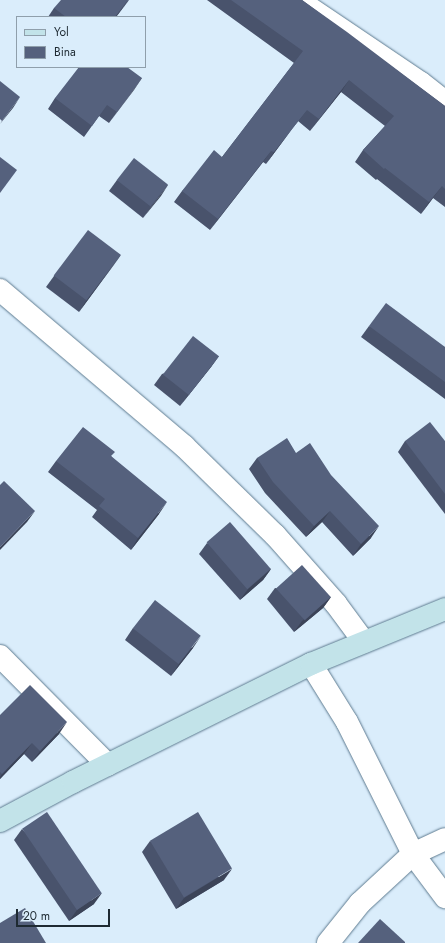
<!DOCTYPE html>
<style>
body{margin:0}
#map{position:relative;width:445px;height:943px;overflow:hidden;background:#daedfb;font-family:Jost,sans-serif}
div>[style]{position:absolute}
.roads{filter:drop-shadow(0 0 1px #5e7b90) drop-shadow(0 0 1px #5e7b90)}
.street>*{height:22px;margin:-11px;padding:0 11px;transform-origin:11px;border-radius:11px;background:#fff}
.secondary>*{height:22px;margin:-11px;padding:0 11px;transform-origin:11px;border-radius:11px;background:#c2e3e9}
.wall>*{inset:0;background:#49536c}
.shaded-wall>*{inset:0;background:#3c4458}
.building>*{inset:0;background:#55617d;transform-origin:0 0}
span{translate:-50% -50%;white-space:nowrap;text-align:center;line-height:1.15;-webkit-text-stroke:4px #daedfb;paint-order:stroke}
.legend{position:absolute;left:16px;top:16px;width:130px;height:52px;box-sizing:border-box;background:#daedfb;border:1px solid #8f9fab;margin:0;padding:5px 7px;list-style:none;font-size:12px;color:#1e2a32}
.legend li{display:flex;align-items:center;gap:8px;height:20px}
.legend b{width:20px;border:1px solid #8f9fab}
.scale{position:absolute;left:16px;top:909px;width:94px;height:18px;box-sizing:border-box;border:2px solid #1e2a32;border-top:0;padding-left:5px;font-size:12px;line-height:14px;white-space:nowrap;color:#1e2a32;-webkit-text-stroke:3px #daedfb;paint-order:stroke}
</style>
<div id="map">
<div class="roads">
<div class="street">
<div style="left:298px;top:0;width:148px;rotate:34deg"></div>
<div style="left:421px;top:83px;width:31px;rotate:38deg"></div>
<div style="left:0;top:290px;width:241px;rotate:40.3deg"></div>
<div style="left:184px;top:446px;width:127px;rotate:44.4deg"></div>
<div style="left:275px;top:535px;width:92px;rotate:48.5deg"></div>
<div style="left:336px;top:604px;width:47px;rotate:53.6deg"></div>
<div style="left:0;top:656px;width:153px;rotate:45.3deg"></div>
<div style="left:311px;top:664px;width:68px;rotate:58.2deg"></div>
<div style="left:347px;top:722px;width:148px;rotate:63.4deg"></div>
<div style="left:413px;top:854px;width:54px;rotate:53.3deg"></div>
<div style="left:328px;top:943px;width:51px;rotate:-51.3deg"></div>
<div style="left:360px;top:903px;width:72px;rotate:-42.8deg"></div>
<div style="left:413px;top:854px;width:35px;rotate:-25deg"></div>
</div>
<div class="secondary">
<div style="left:0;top:821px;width:83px;rotate:-28.1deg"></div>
<div style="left:73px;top:782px;width:266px;rotate:-26.4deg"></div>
<div style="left:311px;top:664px;width:145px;rotate:-22.3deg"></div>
</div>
</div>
<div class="wall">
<div style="clip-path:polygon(129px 0,116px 17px,48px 17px,54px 8px)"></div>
<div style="clip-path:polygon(207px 0,302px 0,445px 106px,445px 207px,433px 198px,421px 214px,377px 179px,376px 180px,355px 162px,363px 150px,385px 126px,341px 92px,310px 131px,298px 121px,266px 164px,263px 162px,210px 230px,174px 202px,182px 191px,222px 157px,294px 63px)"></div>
<div style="clip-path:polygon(142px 78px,109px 123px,99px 116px,84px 137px,48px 109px,55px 98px)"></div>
<div style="clip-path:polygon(117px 180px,168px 185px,143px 218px,109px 191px)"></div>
<div style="clip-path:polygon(121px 255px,79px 312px,46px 287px,54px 276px)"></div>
<div style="clip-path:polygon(369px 326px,445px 347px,445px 399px,361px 337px)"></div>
<div style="clip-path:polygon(219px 356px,211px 367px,180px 406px,154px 385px,162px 374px)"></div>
<div style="clip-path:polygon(405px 441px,445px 441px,445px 514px,398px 452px)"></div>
<div style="clip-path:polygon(296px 453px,371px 538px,353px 556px,322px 522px,306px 537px,265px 493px,249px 469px,257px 458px)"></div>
<div style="clip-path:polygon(111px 456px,159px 514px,131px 550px,92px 517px,97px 510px,48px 472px,56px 461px)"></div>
<div style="clip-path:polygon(207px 543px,271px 569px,263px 580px,240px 600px,199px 554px)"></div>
<div style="clip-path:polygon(275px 588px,331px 597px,323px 608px,294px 632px,267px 599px)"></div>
<div style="clip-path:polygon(133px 628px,193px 648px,171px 676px,125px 640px)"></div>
<div style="clip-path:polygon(0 715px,59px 734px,32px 762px,24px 754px,0 779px)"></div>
<div style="clip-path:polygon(22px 829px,94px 904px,69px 921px,14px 840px)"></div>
<div style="clip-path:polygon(150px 841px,224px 880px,176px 909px,142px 852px)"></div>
</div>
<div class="shaded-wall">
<div style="clip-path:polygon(129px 0,116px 17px,115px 17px)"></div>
<div style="clip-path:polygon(142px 78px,134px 90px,109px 123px,117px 112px)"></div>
<div style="clip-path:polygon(349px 80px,341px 92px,310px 131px,319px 119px)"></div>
<div style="clip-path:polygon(20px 97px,13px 108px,0 124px,2px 121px)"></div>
<div style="clip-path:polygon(307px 110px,298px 121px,266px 164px,274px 152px)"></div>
<div style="clip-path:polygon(271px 151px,263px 162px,210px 230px,218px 219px)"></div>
<div style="clip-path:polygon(168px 185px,161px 196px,143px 218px,151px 207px)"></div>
<div style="clip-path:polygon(442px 186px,421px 214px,429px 202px)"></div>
<div style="clip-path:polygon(121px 255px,113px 266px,79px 312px,86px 301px)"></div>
<div style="clip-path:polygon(219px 356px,211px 367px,180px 406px,188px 395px)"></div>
<div style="clip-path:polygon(167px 502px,159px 514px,131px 550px,138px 538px)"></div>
<div style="clip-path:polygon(35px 511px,27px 522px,0 550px,0 547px)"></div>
<div style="clip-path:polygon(330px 511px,322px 522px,306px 537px,314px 526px)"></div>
<div style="clip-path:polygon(379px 526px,371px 538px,353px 556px,361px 544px)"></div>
<div style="clip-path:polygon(271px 569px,263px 580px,240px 600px,248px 589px)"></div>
<div style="clip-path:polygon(331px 597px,323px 608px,294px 632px,302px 621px)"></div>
<div style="clip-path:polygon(201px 636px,193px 648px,171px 676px,179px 664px)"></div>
<div style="clip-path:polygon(67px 722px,59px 734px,32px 762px,40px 751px)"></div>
<div style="clip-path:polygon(32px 743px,24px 754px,0 779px,0 777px,2px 774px)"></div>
<div style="clip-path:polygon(232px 869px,224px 880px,176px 909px,184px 898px)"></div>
<div style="clip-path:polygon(102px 893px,94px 904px,69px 921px,77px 910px)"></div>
</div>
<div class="building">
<div style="clip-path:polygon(61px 0,128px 0,115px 17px,66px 17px,54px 8px)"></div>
<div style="clip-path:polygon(231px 0,302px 0,347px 32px,445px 106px,445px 189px,442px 186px,429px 202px,385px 168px,384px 169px,363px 150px,394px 116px,349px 80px,319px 119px,307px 110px,274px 152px,271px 151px,218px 219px,182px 191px,214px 150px,222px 157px,303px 51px)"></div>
<div style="clip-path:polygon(79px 67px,127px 67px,142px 78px,117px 112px,107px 105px,92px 126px,55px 98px)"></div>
<div style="clip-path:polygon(0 81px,20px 97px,2px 121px,0 119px)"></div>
<div style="clip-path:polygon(0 157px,17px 170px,0 193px)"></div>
<div style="left:134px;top:158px;width:43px;height:28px;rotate:38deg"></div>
<div style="left:88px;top:230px;width:41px;height:57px;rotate:37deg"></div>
<div style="clip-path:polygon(386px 303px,445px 347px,445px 382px,369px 326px)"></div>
<div style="left:193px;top:336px;width:33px;height:49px;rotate:38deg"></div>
<div style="clip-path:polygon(430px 422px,445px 441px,445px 494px,405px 441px)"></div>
<div style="clip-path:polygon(83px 427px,115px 452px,111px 456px,167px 502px,138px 538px,99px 506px,105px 499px,56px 461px)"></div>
<div style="clip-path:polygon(287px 438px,296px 453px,310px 443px,331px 475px,379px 526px,361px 544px,330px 511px,314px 526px,273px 482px,257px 458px)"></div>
<div style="clip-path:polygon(4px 481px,35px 511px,0 547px,0 485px)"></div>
<div style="left:230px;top:522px;width:62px;height:31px;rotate:49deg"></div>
<div style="left:302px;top:565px;width:43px;height:35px;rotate:48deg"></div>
<div style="left:155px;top:600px;width:58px;height:36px;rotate:38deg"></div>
<div style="clip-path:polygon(30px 685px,67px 722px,40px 751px,32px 743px,2px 774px,0 772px,0 715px)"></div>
<div style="left:47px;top:812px;width:98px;height:30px;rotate:56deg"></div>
<div style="left:198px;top:812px;width:66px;height:56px;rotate:59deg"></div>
<div style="clip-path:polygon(25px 908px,46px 943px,0 943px,0 923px)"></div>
<div style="clip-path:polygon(380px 919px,405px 942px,405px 943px,358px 943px)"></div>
</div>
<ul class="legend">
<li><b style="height:5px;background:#c2e3e9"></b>Yol</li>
<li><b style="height:11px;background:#55617d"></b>Bina</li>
</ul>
<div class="scale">20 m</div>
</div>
